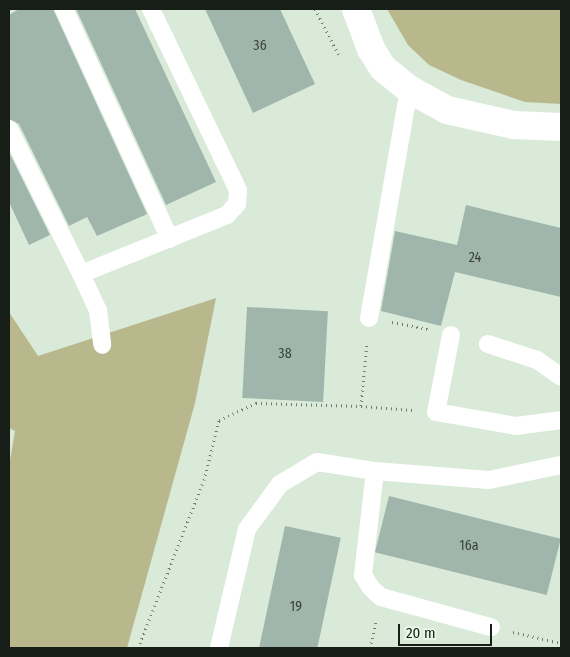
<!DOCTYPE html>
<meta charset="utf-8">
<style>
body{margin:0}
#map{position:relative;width:570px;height:657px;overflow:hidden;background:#d9ead9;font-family:"Fira Sans Condensed",sans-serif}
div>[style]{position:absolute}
.forest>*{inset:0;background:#b9b88c}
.building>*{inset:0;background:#a0b6ac;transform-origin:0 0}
.path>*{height:3px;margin-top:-1.5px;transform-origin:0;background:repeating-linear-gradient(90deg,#717d71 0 1px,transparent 0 5px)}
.lane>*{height:18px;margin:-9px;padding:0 9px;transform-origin:9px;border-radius:9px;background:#fff}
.street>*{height:28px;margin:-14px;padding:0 14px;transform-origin:14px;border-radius:14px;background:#fff}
span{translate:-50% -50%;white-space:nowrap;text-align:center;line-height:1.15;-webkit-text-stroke:5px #e6f7e6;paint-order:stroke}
.number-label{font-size:14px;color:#39433c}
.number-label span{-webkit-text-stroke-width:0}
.frame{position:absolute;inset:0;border:10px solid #171d17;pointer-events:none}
.scale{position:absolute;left:398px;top:624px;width:94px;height:22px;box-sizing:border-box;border:2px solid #171d17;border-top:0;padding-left:6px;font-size:15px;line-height:18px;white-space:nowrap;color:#171d17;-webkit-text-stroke:4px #e6f7e6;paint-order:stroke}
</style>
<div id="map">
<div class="forest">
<div style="clip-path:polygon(387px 9px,561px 9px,561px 104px,525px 102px,461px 80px,429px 65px,408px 45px)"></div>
<div style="clip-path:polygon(216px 298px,195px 403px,127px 648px,9px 648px,9px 466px,15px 431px,9px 428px,9px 312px,38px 356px)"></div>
</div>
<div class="building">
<div style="clip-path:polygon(19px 9px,53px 9px,147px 214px,145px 215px,97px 236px,87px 217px,69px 226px,19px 124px,9px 119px,9px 15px)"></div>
<div style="clip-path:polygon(76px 9px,135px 9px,216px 182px,166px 205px)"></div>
<div style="clip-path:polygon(205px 9px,280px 9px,315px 84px,253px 113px)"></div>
<div style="clip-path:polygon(9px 152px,50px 235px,29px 245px,9px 202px)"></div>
<div style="clip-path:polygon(466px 205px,561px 228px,561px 297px,455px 272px,441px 326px,381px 311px,395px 231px,457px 245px)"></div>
<div style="left:247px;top:307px;width:81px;height:91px;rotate:3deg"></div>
<div style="left:389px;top:496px;width:177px;height:58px;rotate:14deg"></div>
<div style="left:285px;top:526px;width:57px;height:125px;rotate:12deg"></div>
</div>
<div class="path">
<div style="left:315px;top:9px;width:54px;rotate:62.5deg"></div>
<div style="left:392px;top:322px;width:37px;rotate:11deg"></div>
<div style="left:361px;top:406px;width:52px;rotate:4.4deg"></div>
<div style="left:513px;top:632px;width:49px;rotate:12.9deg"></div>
<div style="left:138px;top:648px;width:180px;rotate:-68.6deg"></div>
<div style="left:204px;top:480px;width:62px;rotate:-76deg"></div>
<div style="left:219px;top:420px;width:41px;rotate:-24.7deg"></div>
<div style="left:256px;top:403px;width:105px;rotate:1.6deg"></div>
<div style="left:361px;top:406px;width:63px;rotate:-84.6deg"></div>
<div style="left:370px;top:648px;width:27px;rotate:-77deg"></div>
</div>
<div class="lane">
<div style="left:64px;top:9px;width:253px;rotate:65.3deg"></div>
<div style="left:9px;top:129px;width:162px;rotate:63.6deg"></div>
<div style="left:81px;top:274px;width:157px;rotate:-22deg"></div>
<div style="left:227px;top:215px;width:15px;rotate:-48deg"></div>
<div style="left:237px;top:204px;width:14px;rotate:-86deg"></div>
<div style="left:238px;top:190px;width:201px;rotate:-115.7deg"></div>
<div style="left:81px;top:274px;width:40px;rotate:65deg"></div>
<div style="left:98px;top:310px;width:35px;rotate:83deg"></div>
<div style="left:369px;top:318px;width:232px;rotate:-80.1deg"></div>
<div style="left:451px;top:335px;width:78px;rotate:101deg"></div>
<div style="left:436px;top:412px;width:81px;rotate:9.9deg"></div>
<div style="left:516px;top:426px;width:45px;rotate:-7.6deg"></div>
<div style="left:488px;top:344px;width:52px;rotate:18.1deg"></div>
<div style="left:537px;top:360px;width:29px;rotate:35deg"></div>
<div style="left:375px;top:471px;width:105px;rotate:96.6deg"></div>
<div style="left:363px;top:575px;width:15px;rotate:58deg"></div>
<div style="left:371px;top:588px;width:13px;rotate:42deg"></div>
<div style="left:381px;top:597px;width:114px;rotate:15.3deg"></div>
<div style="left:219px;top:648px;width:122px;rotate:-76.8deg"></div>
<div style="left:247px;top:529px;width:56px;rotate:-53.7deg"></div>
<div style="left:280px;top:484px;width:43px;rotate:-30.7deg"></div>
<div style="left:317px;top:462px;width:59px;rotate:8.8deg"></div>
<div style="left:375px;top:471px;width:114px;rotate:4.5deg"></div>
<div style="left:489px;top:480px;width:74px;rotate:-11.8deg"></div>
</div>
<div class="street">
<div style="left:356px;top:9px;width:43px;rotate:69.4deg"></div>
<div style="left:371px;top:49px;width:22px;rotate:58deg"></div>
<div style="left:383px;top:68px;width:33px;rotate:39deg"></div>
<div style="left:409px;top:89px;width:43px;rotate:28.9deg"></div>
<div style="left:447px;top:110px;width:69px;rotate:12.6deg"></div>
<div style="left:514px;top:125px;width:47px;rotate:2.4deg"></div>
</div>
<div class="number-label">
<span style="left:260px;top:46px">36</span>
<span style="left:475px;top:258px">24</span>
<span style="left:285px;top:354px">38</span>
<span style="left:469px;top:546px">16а</span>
<span style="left:296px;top:607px">19</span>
</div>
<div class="frame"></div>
<div class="scale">20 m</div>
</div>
